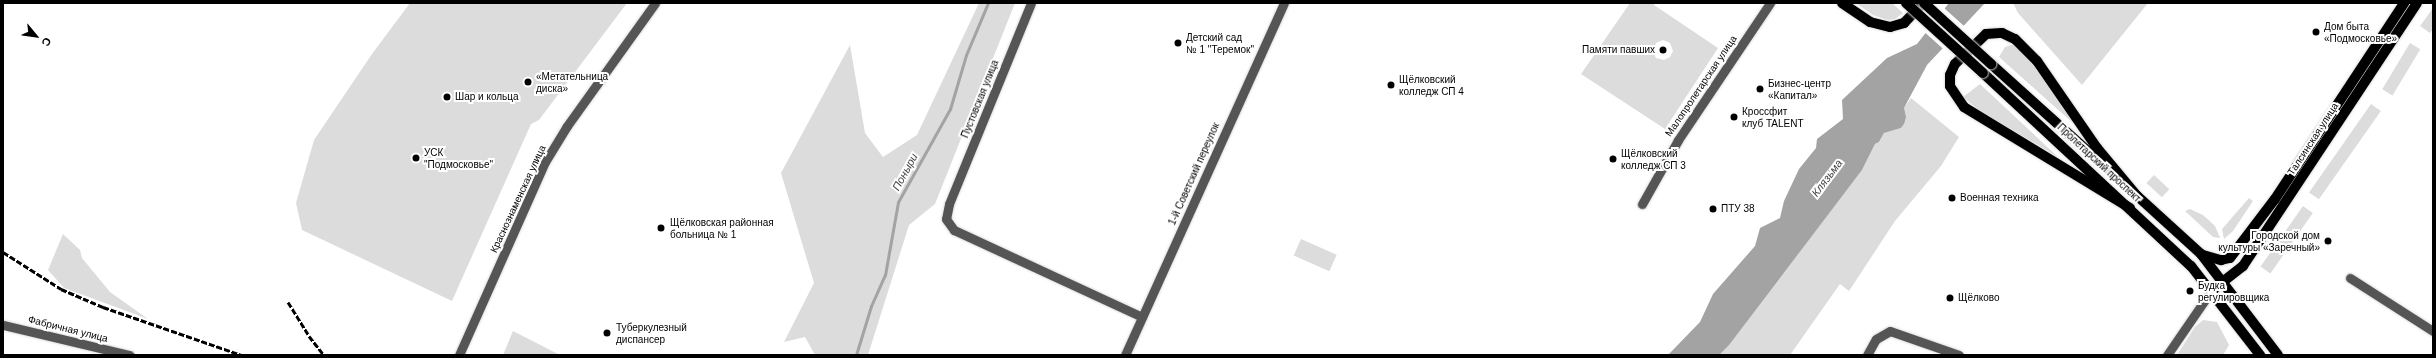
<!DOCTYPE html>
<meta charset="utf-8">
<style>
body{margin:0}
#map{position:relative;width:2436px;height:358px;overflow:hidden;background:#fff;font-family:Helvetica,sans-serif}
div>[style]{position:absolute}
.green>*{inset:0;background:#dcdcdc;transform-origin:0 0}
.water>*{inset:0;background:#a3a3a3}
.pier>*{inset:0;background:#fff;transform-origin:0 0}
.stream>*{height:3px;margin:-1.5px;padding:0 1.5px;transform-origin:1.5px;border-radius:1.5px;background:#a3a3a3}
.roads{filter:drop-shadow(0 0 1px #dbdbdb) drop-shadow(0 0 1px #dbdbdb)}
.minor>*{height:9px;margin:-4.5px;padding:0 4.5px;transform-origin:4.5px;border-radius:4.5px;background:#555}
.major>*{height:10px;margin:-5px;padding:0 5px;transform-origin:5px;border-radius:5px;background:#000}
.rail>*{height:3px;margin-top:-1.5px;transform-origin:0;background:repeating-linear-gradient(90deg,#000 0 6px,transparent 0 8px)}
.bridges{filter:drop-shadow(0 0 1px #dbdbdb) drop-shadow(0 0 1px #dbdbdb)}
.major-bridge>*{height:10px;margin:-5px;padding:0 5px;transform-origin:5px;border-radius:5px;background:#000}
.dots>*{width:11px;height:11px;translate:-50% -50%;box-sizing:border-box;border:2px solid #fff;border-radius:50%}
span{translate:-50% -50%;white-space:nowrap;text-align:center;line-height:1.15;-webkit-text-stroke:4px #fff;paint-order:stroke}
.poi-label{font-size:10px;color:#000}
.left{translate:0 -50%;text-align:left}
.right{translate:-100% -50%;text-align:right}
.street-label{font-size:10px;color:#000}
.water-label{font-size:11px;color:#444;font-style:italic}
.frame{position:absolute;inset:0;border:4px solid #000;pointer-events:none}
.north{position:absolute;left:16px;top:16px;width:40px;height:40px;-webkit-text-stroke:3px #fff;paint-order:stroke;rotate:119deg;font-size:11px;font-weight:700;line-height:16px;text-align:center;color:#000}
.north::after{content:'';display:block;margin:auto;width:14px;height:18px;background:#000;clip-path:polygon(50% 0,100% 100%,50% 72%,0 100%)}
</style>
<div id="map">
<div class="green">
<div style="clip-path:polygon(410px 3px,627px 3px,539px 120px,531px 124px,452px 301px,302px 230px,296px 203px,314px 140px,372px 54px)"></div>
<div style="clip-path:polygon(979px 3px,1015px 3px,935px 204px,909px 225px,868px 355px,815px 355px,805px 337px,784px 342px,814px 283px,781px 173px,850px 45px,865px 133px,883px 157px,917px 135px)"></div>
<div style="clip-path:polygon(evenodd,1630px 3px,1655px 3px,1654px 5px,1718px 48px,1665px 129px,1581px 74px,1630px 3px,1663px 40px,1670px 43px,1673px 51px,1670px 57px,1664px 60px,1656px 58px,1653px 52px,1656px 43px,1663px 40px)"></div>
<div style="clip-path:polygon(1856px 3px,1892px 3px,1903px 13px,1895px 19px,1888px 20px,1873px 15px)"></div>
<div style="clip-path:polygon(2013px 3px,2148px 3px,2082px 85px,2018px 13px)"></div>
<div style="clip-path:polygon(2433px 8px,2433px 29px,2430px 33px,2420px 26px)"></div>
<div style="left:2410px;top:43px;width:12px;height:54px;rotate:31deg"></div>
<div style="clip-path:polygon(2014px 44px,2040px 73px,2073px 123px,1999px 57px,2005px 47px)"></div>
<div style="clip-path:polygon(1980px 84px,2058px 157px,1979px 110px,1963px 97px)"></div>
<div style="clip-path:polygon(1911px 98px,1959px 137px,1941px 166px,1895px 221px,1849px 291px,1840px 284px,1790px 355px,1719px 355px,1862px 170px,1875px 144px,1879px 142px,1884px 133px,1901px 128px,1904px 124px,1904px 108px)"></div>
<div style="left:2371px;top:104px;width:12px;height:108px;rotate:35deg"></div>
<div style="left:2154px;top:175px;width:21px;height:11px;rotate:43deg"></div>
<div style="clip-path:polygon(2249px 198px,2253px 201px,2233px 231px,2224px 239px,2222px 229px)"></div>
<div style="left:2303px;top:206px;width:12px;height:74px;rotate:35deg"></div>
<div style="clip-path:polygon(2190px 209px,2203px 215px,2215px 226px,2220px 238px,2213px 237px,2185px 211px)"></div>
<div style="clip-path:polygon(63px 234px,80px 250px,82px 258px,110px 292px,148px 319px,64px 288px,48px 270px)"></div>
<div style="left:1301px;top:239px;width:39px;height:18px;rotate:24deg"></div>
<div style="clip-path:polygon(2203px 320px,2217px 322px,2229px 345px,2223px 355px,2177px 355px,2195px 327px)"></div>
<div style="clip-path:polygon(513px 331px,560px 355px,503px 355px)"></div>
</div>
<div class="water">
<div style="clip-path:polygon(1949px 3px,1985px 3px,1927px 65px,1904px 108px,1906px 117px,1904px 124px,1901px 128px,1884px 133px,1879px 142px,1875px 144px,1862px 170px,1729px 345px,1719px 355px,1668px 355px,1700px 322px,1713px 294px,1755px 246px,1760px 228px,1780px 218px,1784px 201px,1799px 169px,1816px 148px,1817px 139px,1843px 119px,1842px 100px,1887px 58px,1917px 44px)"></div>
</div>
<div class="pier">
<div style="left:1944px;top:8px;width:27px;height:31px;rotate:42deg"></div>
</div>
<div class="stream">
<div style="left:856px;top:355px;width:51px;rotate:-73deg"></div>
<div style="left:871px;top:306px;width:34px;rotate:-66deg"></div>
<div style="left:885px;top:275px;width:74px;rotate:-79.9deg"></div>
<div style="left:898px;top:202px;width:107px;rotate:-60.8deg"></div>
<div style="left:950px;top:109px;width:56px;rotate:-73.5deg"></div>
<div style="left:966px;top:55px;width:56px;rotate:-67.1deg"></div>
</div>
<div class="roads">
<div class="minor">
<div style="left:1031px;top:3px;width:217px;rotate:112.2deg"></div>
<div style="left:949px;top:204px;width:15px;rotate:101deg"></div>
<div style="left:946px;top:219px;width:14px;rotate:54deg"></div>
<div style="left:954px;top:230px;width:207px;rotate:24.8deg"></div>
<div style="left:1642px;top:204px;width:73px;rotate:-60.6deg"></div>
<div style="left:1678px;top:140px;width:165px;rotate:-56.1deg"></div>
<div style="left:2350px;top:278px;width:98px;rotate:32.6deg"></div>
<div style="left:3px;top:325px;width:130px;rotate:13.4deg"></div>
<div style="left:459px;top:355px;width:211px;rotate:-66deg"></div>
<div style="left:545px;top:162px;width:42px;rotate:-58.6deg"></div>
<div style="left:567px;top:126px;width:151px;rotate:-54.4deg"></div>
<div style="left:1125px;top:355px;width:386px;rotate:-65.7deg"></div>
<div style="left:1867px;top:355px;width:18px;rotate:-61deg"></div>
<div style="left:1876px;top:339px;width:16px;rotate:-30deg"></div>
<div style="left:1890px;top:331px;width:73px;rotate:19.2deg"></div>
<div style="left:2167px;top:355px;width:78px;rotate:-55.5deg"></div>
</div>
<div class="major">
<div style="left:1842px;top:3px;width:34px;rotate:34deg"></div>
<div style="left:1870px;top:22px;width:21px;rotate:14deg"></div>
<div style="left:1890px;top:27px;width:15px;rotate:-16deg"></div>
<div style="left:1904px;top:23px;width:28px;rotate:-46deg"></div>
<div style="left:1991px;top:64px;width:160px;rotate:42deg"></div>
<div style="left:1983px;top:73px;width:284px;rotate:42.9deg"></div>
<div style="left:2191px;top:266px;width:113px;rotate:52.2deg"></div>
<div style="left:2134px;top:193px;width:91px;rotate:42.3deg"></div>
<div style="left:2201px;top:254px;width:127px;rotate:52.7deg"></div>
<div style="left:2130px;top:208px;width:194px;rotate:-148.7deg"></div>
<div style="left:1964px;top:107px;width:25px;rotate:-124deg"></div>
<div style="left:1950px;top:86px;width:11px;rotate:-90deg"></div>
<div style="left:1950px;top:75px;width:12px;rotate:-66deg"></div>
<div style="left:1955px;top:64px;width:43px;rotate:-44.1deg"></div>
<div style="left:1986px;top:34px;width:16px;rotate:-4deg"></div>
<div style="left:2002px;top:33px;width:14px;rotate:25deg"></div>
<div style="left:2015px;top:39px;width:31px;rotate:45deg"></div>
<div style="left:2037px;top:61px;width:106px;rotate:55.4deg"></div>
<div style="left:2097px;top:148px;width:64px;rotate:50.1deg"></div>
<div style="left:2203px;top:255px;width:19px;rotate:16deg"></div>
<div style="left:2221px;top:260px;width:9px;rotate:-13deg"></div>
<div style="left:2230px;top:258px;width:74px;rotate:-52.7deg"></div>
<div style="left:2275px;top:199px;width:235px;rotate:-56.6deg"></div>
<div style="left:2211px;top:291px;width:41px;rotate:-38deg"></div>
<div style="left:2243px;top:266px;width:315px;rotate:-56.5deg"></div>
</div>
</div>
<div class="rail">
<div style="left:3px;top:252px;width:69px;rotate:32.5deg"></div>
<div style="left:61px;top:289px;width:46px;rotate:23.2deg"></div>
<div style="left:103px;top:307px;width:147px;rotate:19.1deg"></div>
<div style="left:288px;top:302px;width:40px;rotate:58deg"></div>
<div style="left:309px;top:336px;width:24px;rotate:52deg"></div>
</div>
<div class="bridges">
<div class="major-bridge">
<div style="left:1906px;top:3px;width:104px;rotate:42.3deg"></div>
<div style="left:1924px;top:3px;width:91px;rotate:42.3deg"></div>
</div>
</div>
<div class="dots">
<div style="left:2316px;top:32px;background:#000"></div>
<div style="left:1178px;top:43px;background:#000"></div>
<div style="left:1663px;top:50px;background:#000"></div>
<div style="left:528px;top:82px;background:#000"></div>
<div style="left:1391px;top:85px;background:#000"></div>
<div style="left:1760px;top:89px;background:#000"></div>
<div style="left:447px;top:97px;background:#000"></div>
<div style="left:1734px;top:117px;background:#000"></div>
<div style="left:416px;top:158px;background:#000"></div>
<div style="left:1613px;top:159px;background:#000"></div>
<div style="left:1952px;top:198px;background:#000"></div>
<div style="left:1713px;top:209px;background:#000"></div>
<div style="left:661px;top:228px;background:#000"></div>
<div style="left:2328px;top:241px;background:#000"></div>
<div style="left:2190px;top:291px;background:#000"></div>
<div style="left:1950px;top:298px;background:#000"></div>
<div style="left:607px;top:333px;background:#000"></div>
</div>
<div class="poi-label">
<span class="left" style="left:2324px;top:32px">Дом быта<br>«Подмосковье»</span>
<span class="left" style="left:1186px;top:43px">Детский сад<br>№ 1 "Теремок"</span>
<span class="right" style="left:1655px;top:50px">Памяти павших</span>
<span class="left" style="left:536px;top:82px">«Метательница<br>диска»</span>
<span class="left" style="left:1399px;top:85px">Щёлковский<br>колледж СП 4</span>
<span class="left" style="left:1768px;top:89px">Бизнес-центр<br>«Капитал»</span>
<span class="left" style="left:455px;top:97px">Шар и кольца</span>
<span class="left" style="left:1742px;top:117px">Кроссфит<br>клуб TALENT</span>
<span class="left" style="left:424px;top:158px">УСК<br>"Подмосковье"</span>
<span class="left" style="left:1621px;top:159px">Щёлковский<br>колледж СП 3</span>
<span class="left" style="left:1960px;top:198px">Военная техника</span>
<span class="left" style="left:1721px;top:209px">ПТУ 38</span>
<span class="left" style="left:670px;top:228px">Щёлковская районная<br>больница № 1</span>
<span class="right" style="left:2320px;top:241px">Городской дом<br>культуры «Заречный»</span>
<span class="left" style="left:2198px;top:291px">Будка<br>регулировщика</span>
<span class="left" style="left:1958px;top:298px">Щёлково</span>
<span class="left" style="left:616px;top:333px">Туберкулезный<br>диспансер</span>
</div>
<div class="street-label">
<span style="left:1701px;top:86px;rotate:-56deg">Малопролетарская улица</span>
<span style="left:980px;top:99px;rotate:-68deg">Пустовская улица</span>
<span style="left:2313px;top:139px;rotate:-57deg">Талсинская улица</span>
<span style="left:2099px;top:163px;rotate:43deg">Пролетарский проспект</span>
<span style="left:1194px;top:174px;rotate:-66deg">1-й Советский переулок</span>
<span style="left:518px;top:199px;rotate:-65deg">Краснознаменская улица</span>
<span style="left:68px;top:329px;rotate:14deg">Фабричная улица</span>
</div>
<div class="water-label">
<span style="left:905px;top:172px;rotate:-61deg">Поныри</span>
<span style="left:1827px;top:178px;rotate:-53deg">Клязьма</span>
</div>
<div class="frame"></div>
<div class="north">С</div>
</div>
